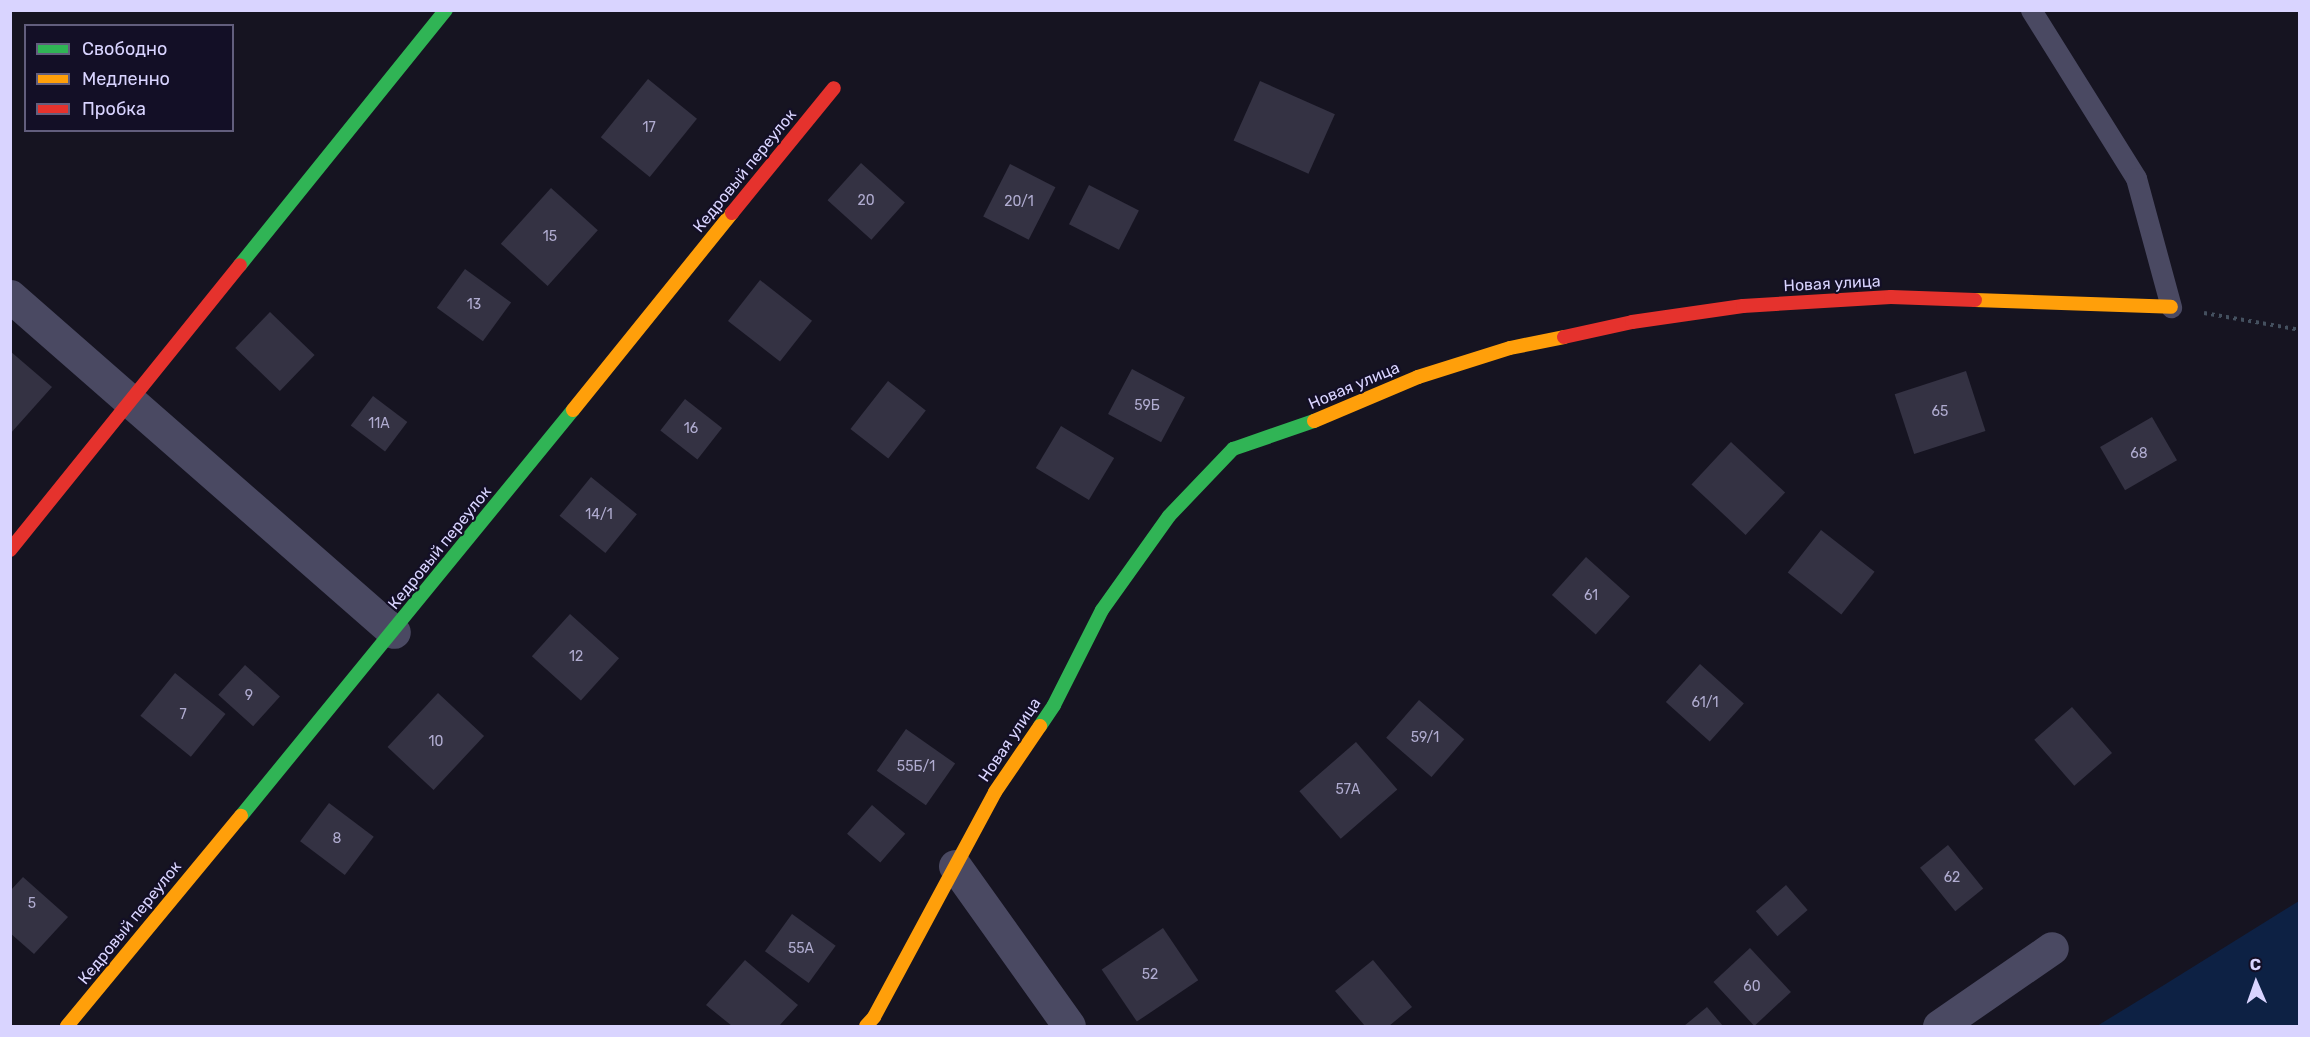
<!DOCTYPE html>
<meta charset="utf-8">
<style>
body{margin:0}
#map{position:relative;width:2310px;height:1037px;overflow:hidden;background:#161421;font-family:Rubik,sans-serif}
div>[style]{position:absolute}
.water>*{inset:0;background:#0d2144}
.building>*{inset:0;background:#343243;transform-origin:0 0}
.path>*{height:4px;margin-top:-2px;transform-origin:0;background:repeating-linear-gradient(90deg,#44505f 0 3px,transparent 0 7.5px)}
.lane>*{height:21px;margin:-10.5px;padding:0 10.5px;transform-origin:10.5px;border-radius:10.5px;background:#4a4962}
.street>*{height:33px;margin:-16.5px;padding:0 16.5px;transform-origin:16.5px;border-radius:16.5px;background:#4a4962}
.fast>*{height:14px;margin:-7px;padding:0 7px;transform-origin:7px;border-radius:7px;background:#30b455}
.slow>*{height:14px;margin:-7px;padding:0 7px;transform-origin:7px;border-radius:7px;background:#ff9f0a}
.jam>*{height:14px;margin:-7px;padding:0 7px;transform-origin:7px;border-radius:7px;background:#e5322d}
span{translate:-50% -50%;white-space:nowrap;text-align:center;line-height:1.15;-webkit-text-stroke:4.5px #130f26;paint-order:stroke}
.number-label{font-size:14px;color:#b0acd0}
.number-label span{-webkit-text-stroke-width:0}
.street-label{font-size:16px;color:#d9d4ff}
.frame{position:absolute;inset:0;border:12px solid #d9d4ff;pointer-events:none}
.legend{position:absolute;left:24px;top:24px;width:210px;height:108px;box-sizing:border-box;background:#130f26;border:2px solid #625e7d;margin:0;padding:8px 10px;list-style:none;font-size:18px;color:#d9d4ff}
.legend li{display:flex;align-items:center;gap:12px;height:30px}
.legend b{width:30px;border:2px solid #625e7d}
.north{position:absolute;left:2226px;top:953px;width:60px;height:60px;-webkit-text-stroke:4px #130f26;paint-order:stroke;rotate:358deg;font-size:16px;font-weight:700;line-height:24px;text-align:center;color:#d9d4ff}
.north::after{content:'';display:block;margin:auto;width:21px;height:27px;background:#d9d4ff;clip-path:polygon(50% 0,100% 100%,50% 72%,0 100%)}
</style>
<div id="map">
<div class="water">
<div style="clip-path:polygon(2299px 901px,2299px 1026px,2097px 1026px,2164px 985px)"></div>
</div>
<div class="building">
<div style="left:648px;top:79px;width:63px;height:75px;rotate:39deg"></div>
<div style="left:1260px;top:81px;width:82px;height:65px;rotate:24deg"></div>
<div style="left:861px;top:163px;width:59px;height:50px;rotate:42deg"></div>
<div style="left:1010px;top:164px;width:51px;height:59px;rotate:27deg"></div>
<div style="left:1089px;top:185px;width:56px;height:44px;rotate:27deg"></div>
<div style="left:551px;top:188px;width:63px;height:75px;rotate:42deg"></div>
<div style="left:465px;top:269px;width:57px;height:48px;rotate:36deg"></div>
<div style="left:760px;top:280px;width:66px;height:52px;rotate:38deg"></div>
<div style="left:270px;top:312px;width:62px;height:50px;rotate:44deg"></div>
<div style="clip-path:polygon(10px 351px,52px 387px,10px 434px)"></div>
<div style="left:1132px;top:369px;width:60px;height:51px;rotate:28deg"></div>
<div style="left:1966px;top:371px;width:63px;height:75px;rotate:72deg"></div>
<div style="left:888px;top:381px;width:48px;height:61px;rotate:38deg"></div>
<div style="left:373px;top:396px;width:43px;height:37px;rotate:37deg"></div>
<div style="left:685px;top:399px;width:47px;height:40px;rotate:38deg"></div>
<div style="left:2152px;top:417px;width:50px;height:60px;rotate:60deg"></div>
<div style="left:1061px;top:426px;width:62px;height:49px;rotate:31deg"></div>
<div style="left:1731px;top:442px;width:74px;height:58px;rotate:43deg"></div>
<div style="left:591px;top:477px;width:59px;height:50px;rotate:39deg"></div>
<div style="left:1821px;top:530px;width:68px;height:54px;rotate:38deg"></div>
<div style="left:1586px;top:557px;width:59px;height:51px;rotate:42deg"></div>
<div style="left:570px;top:614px;width:66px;height:57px;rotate:42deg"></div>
<div style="left:1700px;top:664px;width:59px;height:51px;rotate:42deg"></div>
<div style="left:245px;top:665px;width:47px;height:40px;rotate:42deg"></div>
<div style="left:175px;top:673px;width:65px;height:55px;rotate:39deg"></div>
<div style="left:438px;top:693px;width:63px;height:74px;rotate:43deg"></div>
<div style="left:1419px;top:700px;width:60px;height:50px;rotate:41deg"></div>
<div style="left:2072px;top:707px;width:61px;height:50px;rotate:49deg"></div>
<div style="left:906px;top:729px;width:60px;height:51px;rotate:35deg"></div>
<div style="left:1356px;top:742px;width:63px;height:75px;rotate:49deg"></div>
<div style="left:329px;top:803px;width:56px;height:48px;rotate:37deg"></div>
<div style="left:872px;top:805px;width:44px;height:38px;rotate:41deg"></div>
<div style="left:1948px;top:845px;width:56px;height:36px;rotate:51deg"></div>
<div style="clip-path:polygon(23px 877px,68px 917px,34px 954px,10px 933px,10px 891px)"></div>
<div style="left:1786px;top:885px;width:33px;height:40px;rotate:49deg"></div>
<div style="left:792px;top:914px;width:54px;height:46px;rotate:36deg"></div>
<div style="left:1163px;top:928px;width:63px;height:74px;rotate:56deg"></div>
<div style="left:1750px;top:948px;width:60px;height:50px;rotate:47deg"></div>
<div style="clip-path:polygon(745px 960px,798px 1005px,779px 1026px,732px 1026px,706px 1005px)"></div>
<div style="clip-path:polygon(1373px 960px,1412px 1007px,1389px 1026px,1365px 1026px,1335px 991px)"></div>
<div style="clip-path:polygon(1707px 1007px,1723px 1026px,1684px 1026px)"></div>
</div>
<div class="path">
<div style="left:2204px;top:313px;width:97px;rotate:10deg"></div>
</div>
<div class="lane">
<div style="left:2031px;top:10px;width:198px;rotate:58deg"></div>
<div style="left:2136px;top:178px;width:134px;rotate:74.8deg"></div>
</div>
<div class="street">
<div style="left:10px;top:296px;width:510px;rotate:41.19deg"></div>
<div style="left:955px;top:866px;width:196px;rotate:54.5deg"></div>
<div style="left:1939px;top:1026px;width:137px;rotate:-34.6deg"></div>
</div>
<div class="fast">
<div style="left:240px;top:265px;width:328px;rotate:-51.1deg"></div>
<div style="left:1040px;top:726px;width:25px;rotate:-56deg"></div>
<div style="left:1054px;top:705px;width:106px;rotate:-63.2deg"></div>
<div style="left:1102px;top:610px;width:115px;rotate:-54.5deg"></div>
<div style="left:1169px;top:516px;width:93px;rotate:-46.3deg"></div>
<div style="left:1233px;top:449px;width:86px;rotate:-19.1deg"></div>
<div style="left:241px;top:816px;width:524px;rotate:-50.73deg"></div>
</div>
<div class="slow">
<div style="left:1975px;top:300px;width:196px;rotate:2deg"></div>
<div style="left:573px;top:410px;width:253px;rotate:-51.1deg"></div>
<div style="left:1314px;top:421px;width:113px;rotate:-22.9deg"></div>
<div style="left:1418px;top:377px;width:96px;rotate:-17.5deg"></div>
<div style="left:1510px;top:348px;width:55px;rotate:-11.5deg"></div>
<div style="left:67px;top:1026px;width:273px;rotate:-50.4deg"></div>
<div style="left:866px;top:1026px;width:12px;rotate:-48deg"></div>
<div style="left:874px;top:1017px;width:255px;rotate:-61.7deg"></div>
<div style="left:995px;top:792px;width:80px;rotate:-55.7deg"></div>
</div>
<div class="jam">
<div style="left:732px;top:213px;width:161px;rotate:-50.8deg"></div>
<div style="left:1564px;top:337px;width:70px;rotate:-12.4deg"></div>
<div style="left:1632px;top:322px;width:112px;rotate:-8.2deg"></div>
<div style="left:1743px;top:306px;width:148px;rotate:-3.5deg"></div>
<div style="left:1891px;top:297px;width:84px;rotate:2deg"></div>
<div style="left:10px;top:550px;width:366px;rotate:-51.1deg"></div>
</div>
<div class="number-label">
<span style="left:649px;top:128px">17</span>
<span style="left:866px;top:201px">20</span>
<span style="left:1019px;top:202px">20/1</span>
<span style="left:550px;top:237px">15</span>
<span style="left:474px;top:305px">13</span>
<span style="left:1147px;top:406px">59Б</span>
<span style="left:1940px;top:412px">65</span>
<span style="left:379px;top:424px">11А</span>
<span style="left:691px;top:429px">16</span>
<span style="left:2139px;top:454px">68</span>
<span style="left:599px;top:515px">14/1</span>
<span style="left:1591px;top:596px">61</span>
<span style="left:576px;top:657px">12</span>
<span style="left:249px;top:696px">9</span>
<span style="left:1705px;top:703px">61/1</span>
<span style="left:183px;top:715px">7</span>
<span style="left:1425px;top:738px">59/1</span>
<span style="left:436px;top:742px">10</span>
<span style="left:916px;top:767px">55Б/1</span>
<span style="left:1348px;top:790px">57А</span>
<span style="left:337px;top:839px">8</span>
<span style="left:1952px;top:878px">62</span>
<span style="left:32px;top:904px">5</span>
<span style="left:801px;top:949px">55А</span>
<span style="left:1150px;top:975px">52</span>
<span style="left:1752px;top:987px">60</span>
</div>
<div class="street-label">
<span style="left:745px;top:171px;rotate:-51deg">Кедровый переулок</span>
<span style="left:1832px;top:284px;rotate:-3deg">Новая улица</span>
<span style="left:1354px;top:386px;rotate:-23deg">Новая улица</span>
<span style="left:440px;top:548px;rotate:-51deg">Кедровый переулок</span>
<span style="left:1010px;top:740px;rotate:-56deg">Новая улица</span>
<span style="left:130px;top:923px;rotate:-51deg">Кедровый переулок</span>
</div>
<div class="frame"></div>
<ul class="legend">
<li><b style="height:8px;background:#30b455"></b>Свободно</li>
<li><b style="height:8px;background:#ff9f0a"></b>Медленно</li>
<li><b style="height:8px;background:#e5322d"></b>Пробка</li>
</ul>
<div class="north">С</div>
</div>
